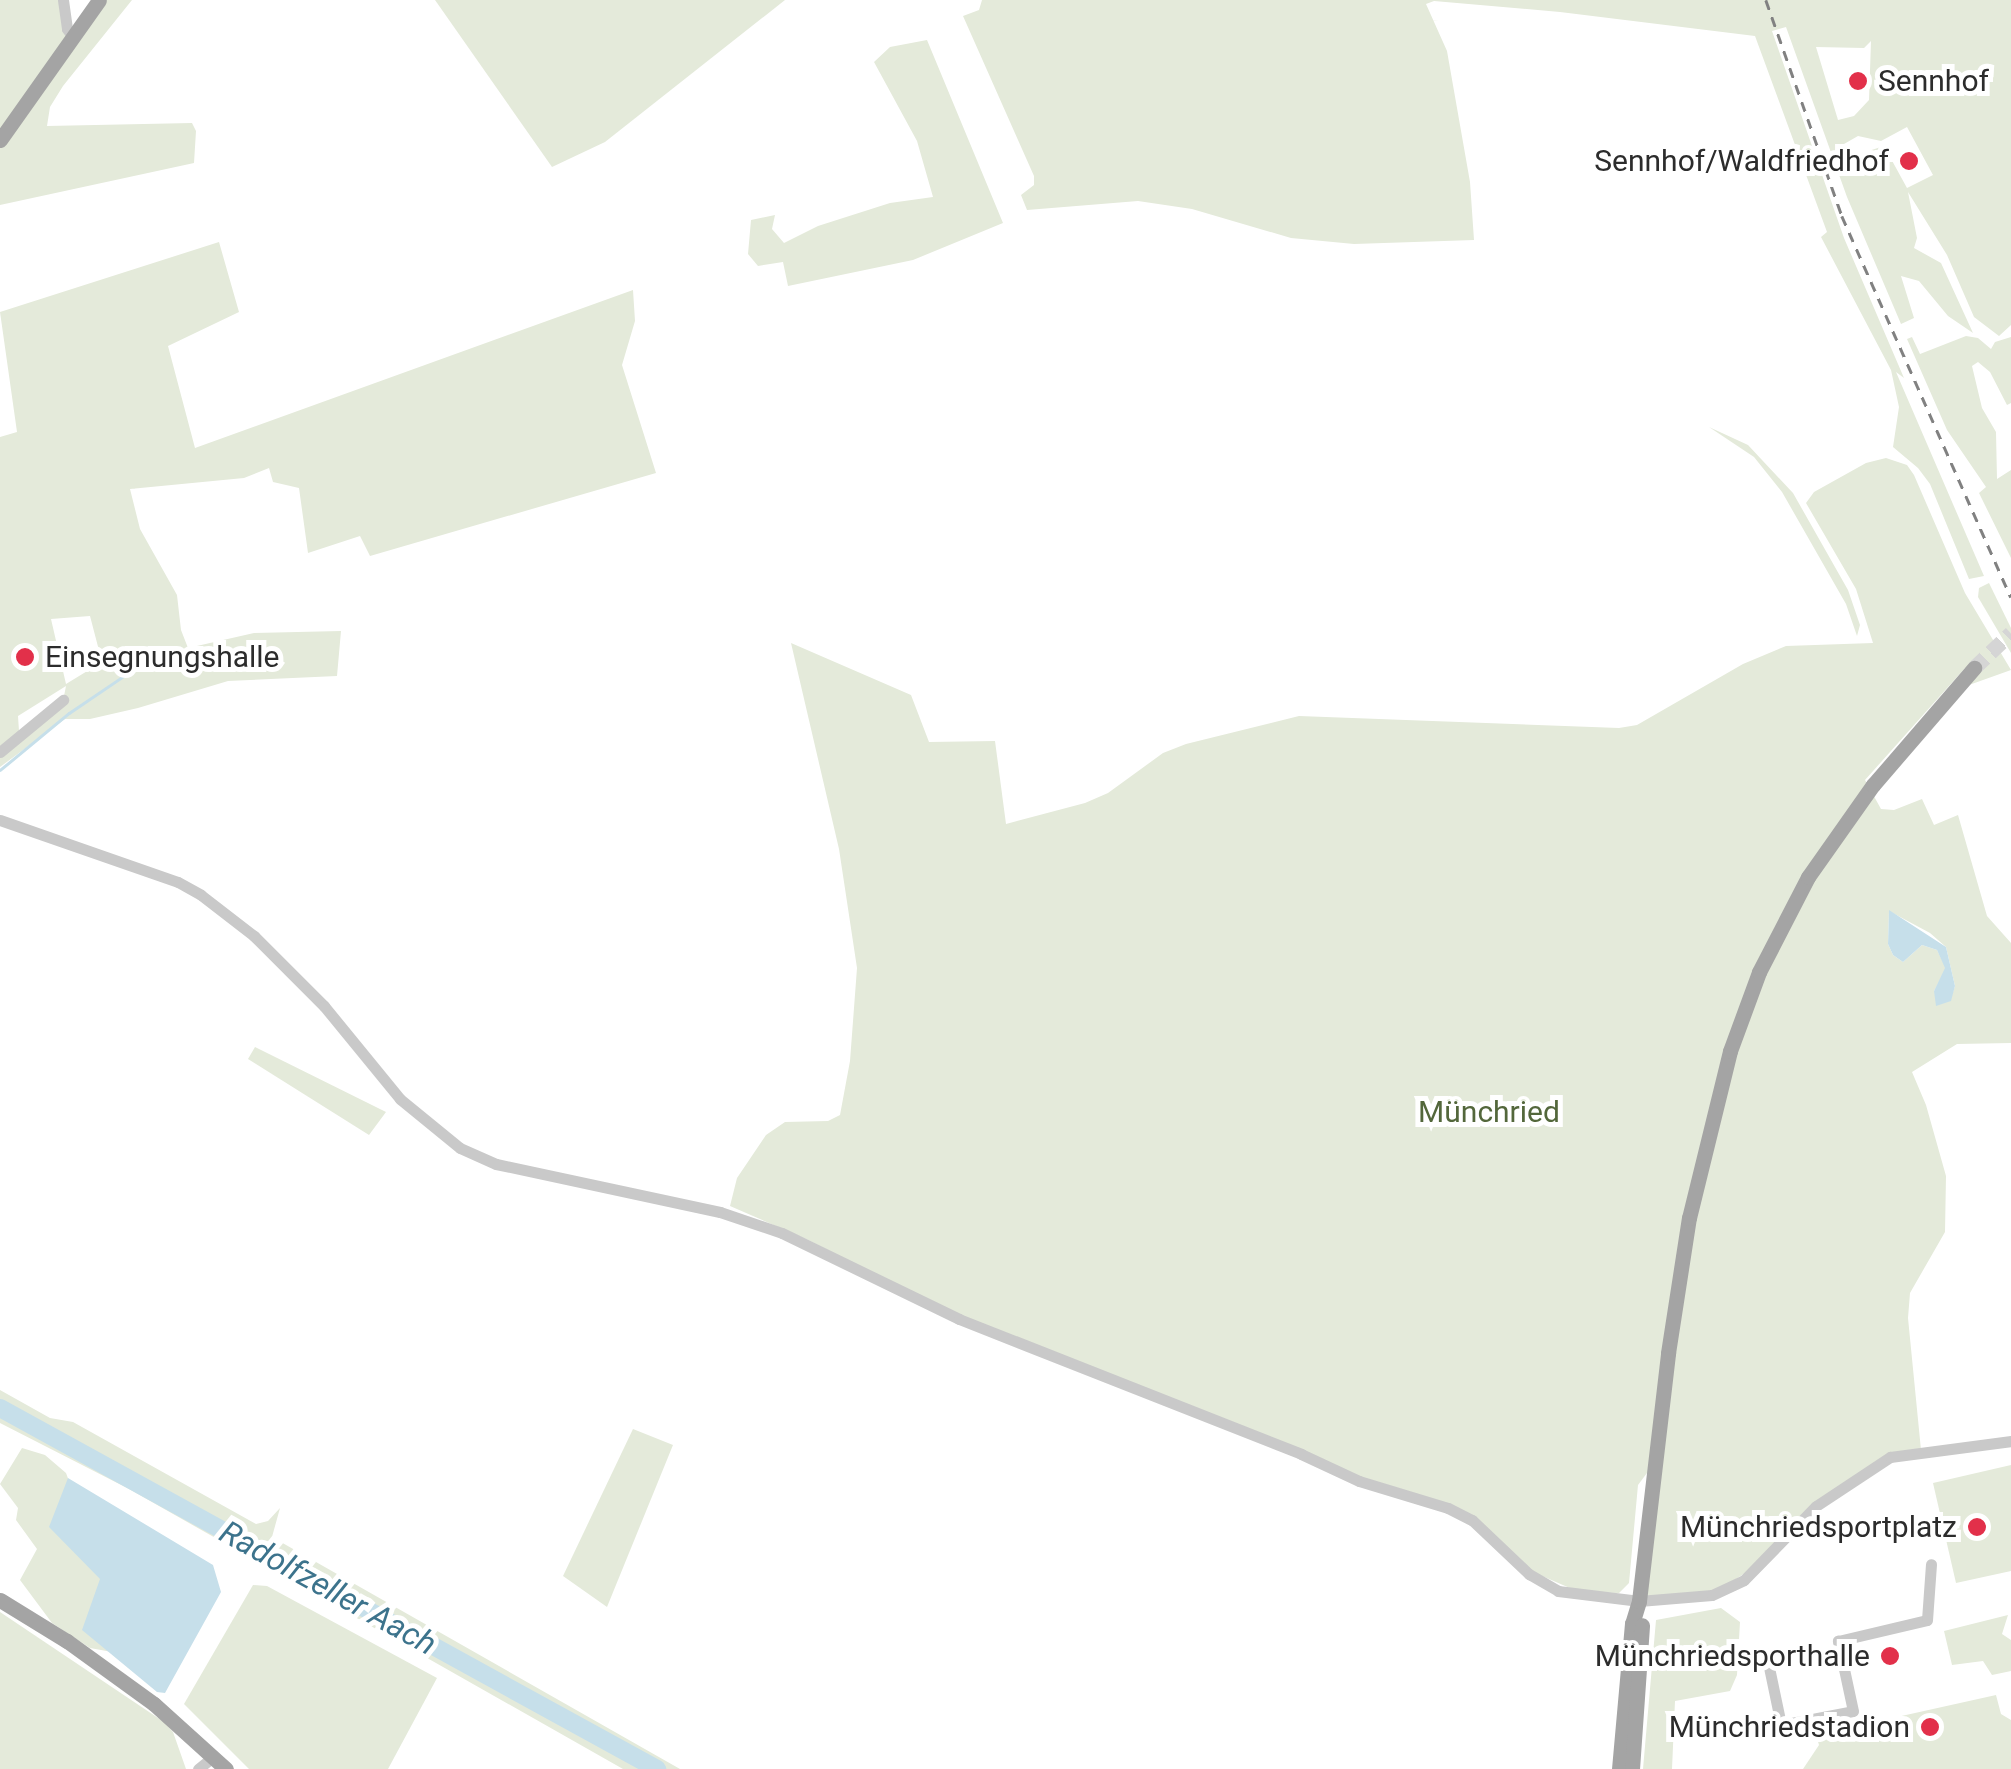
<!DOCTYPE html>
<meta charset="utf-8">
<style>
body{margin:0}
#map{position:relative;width:2011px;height:1769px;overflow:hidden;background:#fff;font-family:Roboto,sans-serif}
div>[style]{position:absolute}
.green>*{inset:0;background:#e4eada}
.water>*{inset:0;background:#c6dfea}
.stream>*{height:2.5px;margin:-1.25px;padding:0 1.25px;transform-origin:1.25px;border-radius:1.25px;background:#c6dfea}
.river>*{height:18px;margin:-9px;padding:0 9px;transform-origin:9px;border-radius:9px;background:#c6dfea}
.major-tunnel>*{height:15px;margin-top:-7.5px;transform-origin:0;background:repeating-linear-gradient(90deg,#d5d5d5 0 15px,transparent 0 23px)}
.minor>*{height:11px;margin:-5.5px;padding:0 5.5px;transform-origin:5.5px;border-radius:5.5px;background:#c9c9c9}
.major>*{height:15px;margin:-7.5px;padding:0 7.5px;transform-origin:7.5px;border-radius:7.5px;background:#a4a4a4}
.rail>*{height:2.5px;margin-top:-1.25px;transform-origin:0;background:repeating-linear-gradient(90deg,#818181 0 10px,transparent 0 18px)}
.dots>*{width:28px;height:28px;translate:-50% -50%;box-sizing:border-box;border:5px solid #fff;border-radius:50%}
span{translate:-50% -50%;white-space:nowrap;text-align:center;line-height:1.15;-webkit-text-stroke:10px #fff;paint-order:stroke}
.poi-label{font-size:30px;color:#2c2c2c}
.left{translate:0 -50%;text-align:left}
.right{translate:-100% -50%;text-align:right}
.park-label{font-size:30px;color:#53673b}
.water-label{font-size:32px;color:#3c738c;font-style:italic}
</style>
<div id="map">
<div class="green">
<div style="clip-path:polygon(0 0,63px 0,73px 36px,99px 0,132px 0,63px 86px,50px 107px,47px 126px,192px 123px,196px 131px,194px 163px,0 205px)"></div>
<div style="clip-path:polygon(435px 0,785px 0,605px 142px,552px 167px)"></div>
<div style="clip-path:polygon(evenodd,982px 0,2011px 0,2011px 325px,1999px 336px,1974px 317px,1947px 255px,1908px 192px,1917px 238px,1914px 248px,1941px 263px,1973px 333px,1948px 316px,1919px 281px,1901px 276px,1914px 318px,1901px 324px,1847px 197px,1786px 27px,1772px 31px,1844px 238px,1904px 378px,1896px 372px,1984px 576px,1969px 579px,1930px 484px,1918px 468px,1893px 447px,1899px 407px,1891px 370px,1821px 237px,1827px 232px,1755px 36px,1560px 12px,1434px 1px,1426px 4px,1447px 51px,1470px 182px,1474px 240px,1354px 244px,1291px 238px,1192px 209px,1138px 201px,1027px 210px,1021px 195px,1034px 185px,1034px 176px,963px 16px,979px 10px,982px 0,1871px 41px,1869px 100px,1854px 116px,1838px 120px,1816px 47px,1864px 48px,1871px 41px,982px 0,1907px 127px,1933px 175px,1907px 188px,1884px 146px,1853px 156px,1844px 144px,1858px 136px,1881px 141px,1907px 127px)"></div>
<div style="clip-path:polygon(927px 40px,1003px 223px,913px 260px,788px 286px,783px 262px,758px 266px,748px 254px,751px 220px,775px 215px,772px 229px,784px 243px,818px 226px,890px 203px,933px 197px,917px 141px,874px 62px,890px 47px)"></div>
<div style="clip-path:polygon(evenodd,219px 242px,239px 312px,168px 346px,195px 448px,633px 290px,635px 321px,622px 365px,656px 473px,370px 556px,360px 536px,308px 553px,299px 488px,273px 482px,269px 468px,244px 478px,130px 489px,140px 529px,177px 595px,181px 630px,188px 648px,254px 633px,341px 631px,337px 676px,228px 681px,138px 708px,90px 719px,65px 719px,0 767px,0 752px,63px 701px,66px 686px,18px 716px,19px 731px,0 748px,0 437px,17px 432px,0 312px,219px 242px,90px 616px,102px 662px,66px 684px,51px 619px,90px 616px)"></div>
<div style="clip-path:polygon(1966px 336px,1978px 338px,1991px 349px,1995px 342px,2011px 337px,2011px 403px,2007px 405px,1990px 372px,1978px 362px,1972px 366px,1982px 408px,1996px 432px,1997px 479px,2011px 470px,2011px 558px,1979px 493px,1986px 487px,1947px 430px,1907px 339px,1912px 337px,1920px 354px)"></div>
<div style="clip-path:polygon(1709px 427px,1748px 445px,1793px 493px,1848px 590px,1860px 625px,1857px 636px,1846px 604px,1782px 492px,1754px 457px)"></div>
<div style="clip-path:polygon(evenodd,1886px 458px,1907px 465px,1914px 475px,1965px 593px,2011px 670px,1969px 685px,1965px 668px,1865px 780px,1881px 809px,1894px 810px,1922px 799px,1934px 825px,1958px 815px,1987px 916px,2011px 943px,2011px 1043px,1957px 1044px,1912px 1072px,1926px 1105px,1946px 1176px,1945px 1232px,1910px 1293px,1908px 1318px,1921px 1450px,1890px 1457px,1816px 1506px,1772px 1555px,1712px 1595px,1639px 1601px,1653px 1465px,1638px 1485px,1629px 1583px,1619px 1593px,1579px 1592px,1533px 1572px,1473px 1518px,1394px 1492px,959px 1317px,806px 1239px,730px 1206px,737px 1178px,766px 1135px,785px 1122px,828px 1121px,840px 1115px,850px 1061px,857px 968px,839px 849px,791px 643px,911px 695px,929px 742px,995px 741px,1006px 824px,1085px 803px,1108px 793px,1163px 753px,1186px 744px,1299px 716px,1619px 728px,1637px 725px,1743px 664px,1786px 646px,1873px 643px,1856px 589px,1806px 503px,1814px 492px,1866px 463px,1886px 458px,1889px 911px,1930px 933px,1946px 947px,1955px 986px,1950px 1001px,1934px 991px,1946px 968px,1937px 950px,1922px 945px,1903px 962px,1893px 955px,1888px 944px,1889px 911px)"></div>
<div style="clip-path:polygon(1989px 583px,2011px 628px,2011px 653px,1978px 597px,1979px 588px)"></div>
<div style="clip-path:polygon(255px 1047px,386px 1112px,369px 1135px,248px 1059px)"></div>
<div style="clip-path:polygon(0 1390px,50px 1418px,73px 1422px,256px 1524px,268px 1521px,280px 1508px,272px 1537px,680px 1769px,623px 1769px,129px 1489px,0 1423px)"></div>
<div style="clip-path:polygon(633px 1429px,673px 1445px,607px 1607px,563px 1576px)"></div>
<div style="clip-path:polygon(22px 1448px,45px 1455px,66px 1473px,106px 1580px,112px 1652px,90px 1648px,52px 1623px,20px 1580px,37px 1549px,16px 1520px,18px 1508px,0 1484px)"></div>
<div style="clip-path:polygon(2011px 1465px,2011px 1571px,1956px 1583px,1933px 1483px)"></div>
<div style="clip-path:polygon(253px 1585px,267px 1586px,437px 1678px,388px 1769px,249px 1769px,184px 1704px)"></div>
<div style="clip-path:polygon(1721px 1608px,1740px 1622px,1737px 1675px,1730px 1691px,1675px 1701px,1672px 1769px,1643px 1769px,1656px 1620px)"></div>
<div style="clip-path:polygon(0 1612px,164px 1722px,173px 1732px,186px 1769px,0 1769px)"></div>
<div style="clip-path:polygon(2008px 1615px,2002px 1634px,2011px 1640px,2011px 1671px,1992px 1675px,1983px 1661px,1952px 1665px,1944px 1631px)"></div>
<div style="clip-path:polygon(1996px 1695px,2001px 1714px,2011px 1720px,2011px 1769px,1803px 1769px,1819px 1745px,1816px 1735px)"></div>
</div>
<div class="water">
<div style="clip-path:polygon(1889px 910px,1946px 947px,1955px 986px,1951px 1001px,1936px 1006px,1934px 991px,1945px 968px,1937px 950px,1922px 945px,1903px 962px,1893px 955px,1888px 944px)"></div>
<div style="clip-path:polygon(68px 1478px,213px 1565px,221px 1592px,165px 1693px,157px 1692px,82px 1630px,100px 1579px,49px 1527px)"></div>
</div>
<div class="stream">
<div style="left:0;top:770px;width:89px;rotate:-39.6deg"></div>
<div style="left:69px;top:713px;width:71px;rotate:-34.1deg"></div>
<div style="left:128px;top:673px;width:57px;rotate:-24.8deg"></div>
</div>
<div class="river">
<div style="left:0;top:1408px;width:750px;rotate:28.79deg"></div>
</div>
<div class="major-tunnel">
<div style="left:1974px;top:668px;width:51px;rotate:-43.4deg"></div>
</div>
<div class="minor">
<div style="left:63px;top:0;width:29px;rotate:82deg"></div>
<div style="left:67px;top:29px;width:10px;rotate:53deg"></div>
<div style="left:0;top:752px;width:82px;rotate:-39.5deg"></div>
<div style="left:0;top:820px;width:188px;rotate:19.2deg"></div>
<div style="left:178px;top:882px;width:26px;rotate:29deg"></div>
<div style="left:201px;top:895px;width:67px;rotate:37.7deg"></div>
<div style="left:254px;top:936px;width:99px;rotate:45deg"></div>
<div style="left:324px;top:1006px;width:120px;rotate:50.7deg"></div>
<div style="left:400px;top:1099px;width:77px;rotate:39.2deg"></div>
<div style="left:460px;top:1148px;width:39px;rotate:24deg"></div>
<div style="left:496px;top:1164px;width:229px;rotate:12.1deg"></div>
<div style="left:720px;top:1212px;width:65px;rotate:18.7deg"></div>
<div style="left:782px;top:1233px;width:197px;rotate:25.9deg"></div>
<div style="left:959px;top:1319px;width:368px;rotate:21.5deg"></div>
<div style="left:1301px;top:1454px;width:64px;rotate:25deg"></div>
<div style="left:1359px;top:1481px;width:93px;rotate:16.9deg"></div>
<div style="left:1448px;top:1508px;width:27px;rotate:27deg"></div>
<div style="left:1472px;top:1520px;width:79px;rotate:43.5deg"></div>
<div style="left:1529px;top:1574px;width:34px;rotate:30deg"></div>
<div style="left:1558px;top:1591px;width:82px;rotate:7deg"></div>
<div style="left:1639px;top:1601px;width:73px;rotate:-4.7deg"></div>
<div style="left:1712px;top:1595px;width:35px;rotate:-25deg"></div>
<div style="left:1744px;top:1580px;width:103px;rotate:-45.8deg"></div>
<div style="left:1816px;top:1506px;width:89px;rotate:-33.5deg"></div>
<div style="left:1890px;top:1457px;width:122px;rotate:-7.5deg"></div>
<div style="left:1762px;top:1654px;width:4px;rotate:-14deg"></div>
<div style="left:1766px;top:1653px;width:74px;rotate:78.2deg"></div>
<div style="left:1781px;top:1725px;width:73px;rotate:-11deg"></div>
<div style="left:1853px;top:1711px;width:72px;rotate:-102.1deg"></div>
<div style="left:1838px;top:1641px;width:91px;rotate:-13.3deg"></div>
<div style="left:1927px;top:1620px;width:56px;rotate:-85.9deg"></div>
<div style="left:198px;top:1769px;width:19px;rotate:-39deg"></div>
</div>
<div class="major">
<div style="left:0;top:140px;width:171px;rotate:-54.7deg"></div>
<div style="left:0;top:1600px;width:79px;rotate:31.5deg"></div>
<div style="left:67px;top:1641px;width:107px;rotate:35.9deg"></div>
<div style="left:154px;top:1704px;width:97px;rotate:42.1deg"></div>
<div style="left:1619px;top:1769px;width:146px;rotate:-84.9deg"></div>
<div style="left:1632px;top:1624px;width:24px;rotate:-73deg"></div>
<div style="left:1639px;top:1601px;width:250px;rotate:-83.3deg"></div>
<div style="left:1668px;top:1353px;width:137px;rotate:-81.2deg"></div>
<div style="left:1689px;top:1218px;width:172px;rotate:-76.2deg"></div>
<div style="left:1730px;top:1051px;width:84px;rotate:-69.8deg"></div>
<div style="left:1759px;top:972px;width:107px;rotate:-62.7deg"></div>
<div style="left:1808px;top:877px;width:113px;rotate:-54.8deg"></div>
<div style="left:1873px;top:785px;width:155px;rotate:-49.2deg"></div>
<div style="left:1632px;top:1769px;width:144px;rotate:-86deg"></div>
</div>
<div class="rail">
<div style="left:1766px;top:0;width:229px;rotate:70.6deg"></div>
<div style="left:1842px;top:216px;width:417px;rotate:66.1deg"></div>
</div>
<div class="dots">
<div style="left:1858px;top:81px;background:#e2304a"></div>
<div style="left:1909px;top:161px;background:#e2304a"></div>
<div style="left:25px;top:657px;background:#e2304a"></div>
<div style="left:1977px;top:1527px;background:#e2304a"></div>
<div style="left:1890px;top:1656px;background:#e2304a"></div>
<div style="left:1930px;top:1727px;background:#e2304a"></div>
</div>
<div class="poi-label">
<span class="left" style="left:1878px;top:81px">Sennhof</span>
<span class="right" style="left:1889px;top:161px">Sennhof/Waldfriedhof</span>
<span class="left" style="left:45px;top:657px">Einsegnungshalle</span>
<span class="right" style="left:1957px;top:1527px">Münchriedsportplatz</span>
<span class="right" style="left:1870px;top:1656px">Münchriedsporthalle</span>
<span class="right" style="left:1910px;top:1727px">Münchriedstadion</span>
</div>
<div class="park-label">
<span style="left:1489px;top:1112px">Münchried</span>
</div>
<div class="water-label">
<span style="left:328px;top:1588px;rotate:29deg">Radolfzeller Aach</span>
</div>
</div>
